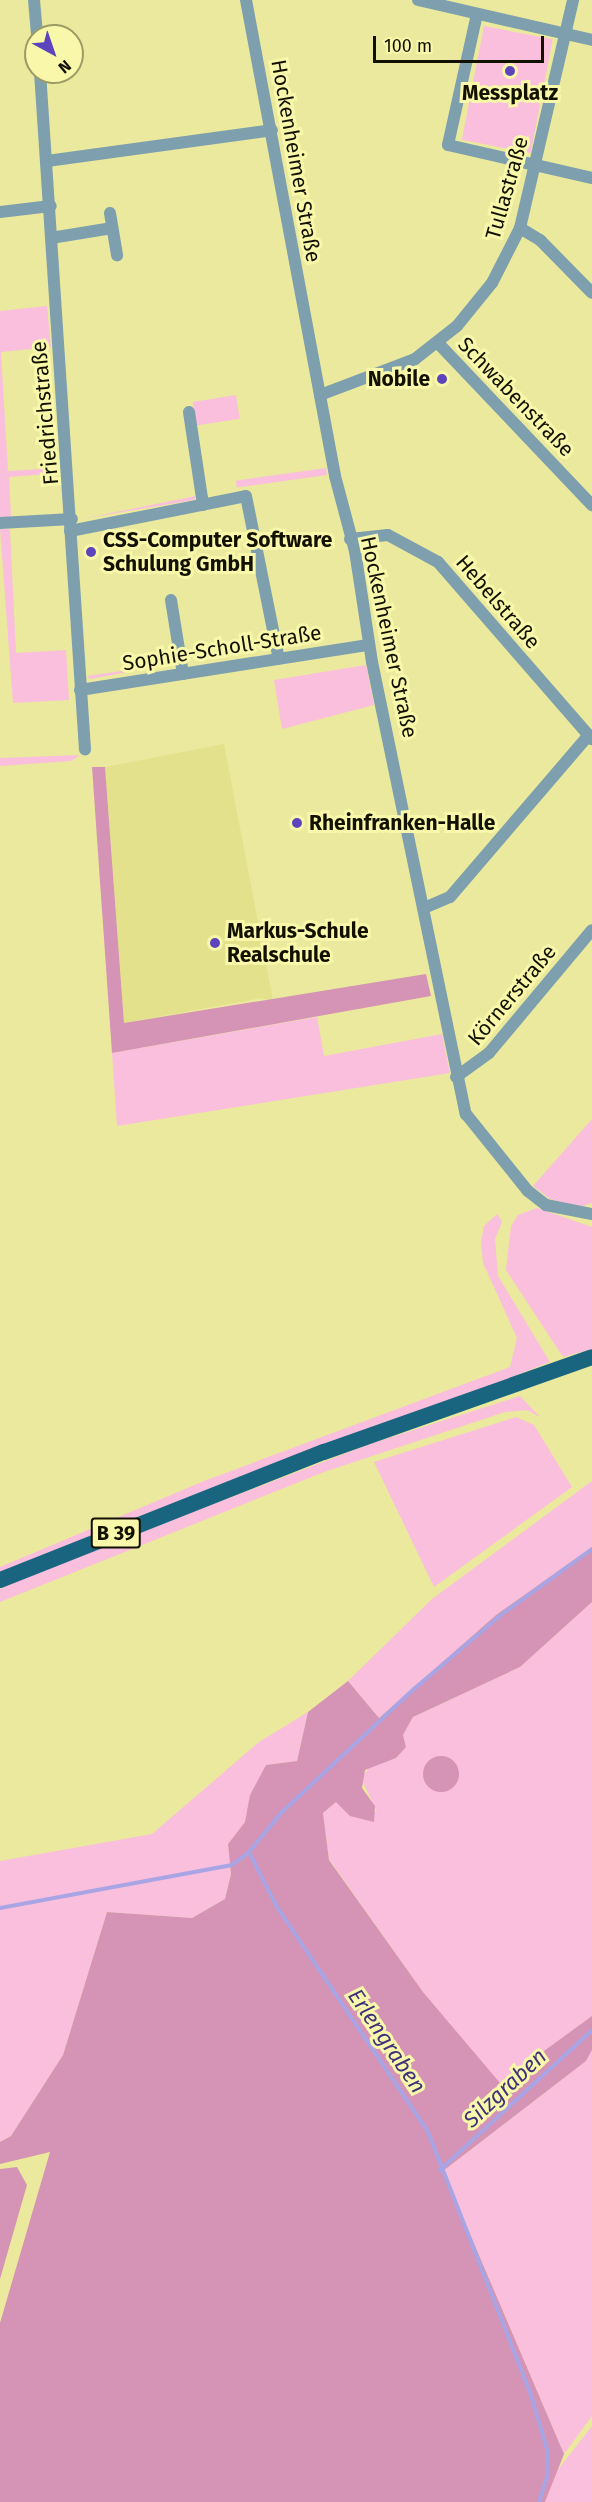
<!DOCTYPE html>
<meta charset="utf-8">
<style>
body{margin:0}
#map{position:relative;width:592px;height:2502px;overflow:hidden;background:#ebe99d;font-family:"Fira Sans",sans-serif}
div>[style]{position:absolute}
.built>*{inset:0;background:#e3e18c}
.green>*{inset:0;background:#f9bfdc;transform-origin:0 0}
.forest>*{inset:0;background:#d593b5}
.round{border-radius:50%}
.stream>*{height:4px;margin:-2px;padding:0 2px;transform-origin:2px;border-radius:2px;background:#a9a5e4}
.minor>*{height:12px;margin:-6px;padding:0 6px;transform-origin:6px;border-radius:6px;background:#7d9fae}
.major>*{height:16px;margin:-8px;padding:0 8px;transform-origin:8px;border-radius:8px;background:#196580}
.dots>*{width:16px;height:16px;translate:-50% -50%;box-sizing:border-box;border:3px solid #f8f7aa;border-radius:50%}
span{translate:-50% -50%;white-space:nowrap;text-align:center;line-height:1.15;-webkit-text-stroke:6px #f8f7aa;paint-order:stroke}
.shield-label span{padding:2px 4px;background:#f8f7aa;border:2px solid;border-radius:4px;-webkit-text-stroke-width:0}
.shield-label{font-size:20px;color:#121100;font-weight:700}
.poi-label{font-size:21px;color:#121100;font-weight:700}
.right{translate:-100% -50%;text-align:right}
.left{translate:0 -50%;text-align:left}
.street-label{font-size:21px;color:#121100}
.water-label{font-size:22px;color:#3f317c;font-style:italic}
.north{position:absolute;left:24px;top:24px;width:60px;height:60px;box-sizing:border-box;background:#f8f7aa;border:2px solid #9c9b66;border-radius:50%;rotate:140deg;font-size:16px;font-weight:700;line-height:24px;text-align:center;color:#121100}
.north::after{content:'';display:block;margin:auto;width:21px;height:27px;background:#5d44bd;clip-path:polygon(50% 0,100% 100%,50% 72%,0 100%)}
.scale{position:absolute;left:373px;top:36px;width:171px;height:27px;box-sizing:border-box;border:3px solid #121100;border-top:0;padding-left:8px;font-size:18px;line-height:21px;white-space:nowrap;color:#121100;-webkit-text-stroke:4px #f8f7aa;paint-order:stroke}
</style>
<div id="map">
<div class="built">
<div style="clip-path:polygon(224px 744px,273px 1001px,261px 998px,124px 1023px,105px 767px)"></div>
</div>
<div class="green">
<div style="left:484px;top:26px;width:70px;height:116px;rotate:11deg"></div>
<div style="clip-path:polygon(47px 306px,51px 347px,1px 352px,8px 471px,58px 468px,59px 473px,9px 477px,11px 517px,0 517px,0 311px)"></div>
<div style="left:236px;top:395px;width:24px;height:44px;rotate:81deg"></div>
<div style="left:326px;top:468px;width:7px;height:91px;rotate:82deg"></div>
<div style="clip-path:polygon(196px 496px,194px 500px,81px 519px)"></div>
<div style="clip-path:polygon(0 529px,10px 529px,16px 653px,66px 650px,69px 700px,13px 703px)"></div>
<div style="clip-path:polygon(170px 664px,90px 679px,87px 676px)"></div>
<div style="clip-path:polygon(366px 665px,374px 705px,282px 729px,274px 680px)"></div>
<div style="clip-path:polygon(80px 755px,71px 761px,0 766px,0 758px)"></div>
<div style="clip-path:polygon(317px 1017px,324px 1056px,442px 1034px,450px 1073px,117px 1126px,112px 1053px)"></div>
<div style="clip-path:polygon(592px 1119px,592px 1203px,580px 1207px,550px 1199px,533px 1186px)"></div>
<div style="clip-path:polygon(537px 1208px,592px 1227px,592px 1349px,563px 1357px,506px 1270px,511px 1226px,518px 1215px)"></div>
<div style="clip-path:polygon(497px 1214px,502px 1222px,495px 1239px,498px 1276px,550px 1362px,0 1577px,0 1567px,204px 1481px,510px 1367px,517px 1338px,483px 1263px,481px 1242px,484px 1226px)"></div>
<div style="clip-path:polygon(520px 1396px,540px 1417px,527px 1410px,505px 1412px,324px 1472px,0 1602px,0 1589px,70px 1559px,370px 1444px)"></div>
<div style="clip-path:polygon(516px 1417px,534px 1425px,572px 1487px,434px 1587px,374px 1462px)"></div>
<div style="clip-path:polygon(592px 1481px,592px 1547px,496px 1615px,379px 1718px,348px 1681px,432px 1599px)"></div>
<div style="clip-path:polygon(592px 1602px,592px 2016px,500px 2084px,423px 1992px,329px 1859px,323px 1813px,336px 1802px,377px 1812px,361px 1778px,371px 1766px,396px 1758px,406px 1747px,403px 1735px,413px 1717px,520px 1667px)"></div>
<div style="clip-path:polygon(308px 1712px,297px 1761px,266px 1765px,245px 1822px,228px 1844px,231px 1874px,225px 1899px,192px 1918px,107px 1912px,63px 2055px,11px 2136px,0 2142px,0 1861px,152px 1834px,259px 1742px)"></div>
<div style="clip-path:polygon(592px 2050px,592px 2416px,564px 2454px,443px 2171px,586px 2061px)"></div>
<div style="clip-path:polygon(592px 2426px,592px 2502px,545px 2502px,556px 2472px)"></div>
</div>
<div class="forest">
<div style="clip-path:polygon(92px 767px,105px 767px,124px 1023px,426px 974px,431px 996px,112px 1053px)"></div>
<div style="clip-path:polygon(592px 1547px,592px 1602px,520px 1667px,413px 1717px,403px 1735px,406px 1747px,396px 1758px,365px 1770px,362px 1788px,375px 1806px,374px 1822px,350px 1816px,336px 1802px,323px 1813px,329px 1860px,423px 1992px,500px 2083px,592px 2016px,592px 2050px,586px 2061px,443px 2171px,564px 2454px,545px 2502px,0 2502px,0 2323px,50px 2152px,0 2164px,0 2142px,11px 2136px,63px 2055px,107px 1912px,192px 1918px,225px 1899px,231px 1874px,228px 1844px,245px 1822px,250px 1795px,266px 1765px,297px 1761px,308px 1712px,348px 1681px,379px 1718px,496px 1615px)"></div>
<div class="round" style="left:423px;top:1756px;width:36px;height:36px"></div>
<div style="clip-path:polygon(17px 2167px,27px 2185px,0 2279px,0 2169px)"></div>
</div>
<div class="stream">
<div style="left:249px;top:1852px;width:52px;rotate:-50.5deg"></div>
<div style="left:282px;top:1812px;width:180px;rotate:-43deg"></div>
<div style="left:414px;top:1689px;width:116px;rotate:-40.4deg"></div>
<div style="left:502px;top:1614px;width:111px;rotate:-35.8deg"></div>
<div style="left:0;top:1908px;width:236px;rotate:-10.5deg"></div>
<div style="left:232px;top:1865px;width:21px;rotate:-37deg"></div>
<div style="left:249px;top:1852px;width:62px;rotate:63deg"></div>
<div style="left:277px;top:1907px;width:271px;rotate:56.1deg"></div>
<div style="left:428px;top:2132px;width:279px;rotate:68.6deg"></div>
<div style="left:530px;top:2392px;width:59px;rotate:73.4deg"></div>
<div style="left:547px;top:2449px;width:28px;rotate:90deg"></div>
<div style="left:547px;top:2477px;width:26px;rotate:108deg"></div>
<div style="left:440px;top:2170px;width:207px;rotate:-42.6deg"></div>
</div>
<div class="minor">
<div style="left:34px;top:0;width:36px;rotate:85deg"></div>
<div style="left:246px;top:0;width:484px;rotate:79.4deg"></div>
<div style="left:335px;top:476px;width:78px;rotate:75.1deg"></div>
<div style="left:355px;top:551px;width:112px;rotate:81.3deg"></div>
<div style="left:372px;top:662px;width:462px;rotate:78.3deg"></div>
<div style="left:466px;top:1114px;width:99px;rotate:51.2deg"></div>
<div style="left:528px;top:1191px;width:23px;rotate:38deg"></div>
<div style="left:546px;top:1205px;width:47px;rotate:11.1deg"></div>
<div style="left:418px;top:0;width:179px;rotate:12.9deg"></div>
<div style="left:477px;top:14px;width:134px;rotate:102.5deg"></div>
<div style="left:448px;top:145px;width:148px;rotate:12.9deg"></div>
<div style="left:40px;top:72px;width:679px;rotate:86.2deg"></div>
<div style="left:47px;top:161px;width:227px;rotate:-7.8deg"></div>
<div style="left:0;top:212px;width:51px;rotate:-6.7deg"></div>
<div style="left:110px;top:213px;width:43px;rotate:80.5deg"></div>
<div style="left:520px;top:228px;width:23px;rotate:31deg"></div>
<div style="left:540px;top:240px;width:74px;rotate:45.5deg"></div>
<div style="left:51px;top:238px;width:62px;rotate:-9.3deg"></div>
<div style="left:438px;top:343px;width:224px;rotate:46.5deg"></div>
<div style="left:320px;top:395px;width:102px;rotate:-20.8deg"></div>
<div style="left:415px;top:359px;width:53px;rotate:-38.2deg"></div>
<div style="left:457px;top:326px;width:55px;rotate:-50.9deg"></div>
<div style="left:492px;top:283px;width:62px;rotate:-63deg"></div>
<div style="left:520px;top:228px;width:234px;rotate:-76.9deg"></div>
<div style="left:189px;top:412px;width:94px;rotate:81.4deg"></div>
<div style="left:0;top:523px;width:72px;rotate:-3.2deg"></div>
<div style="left:70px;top:531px;width:179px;rotate:-11.2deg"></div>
<div style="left:246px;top:496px;width:166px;rotate:78.6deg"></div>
<div style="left:350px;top:539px;width:38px;rotate:-6deg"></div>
<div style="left:388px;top:535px;width:57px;rotate:28.4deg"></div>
<div style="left:438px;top:562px;width:235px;rotate:49deg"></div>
<div style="left:171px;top:600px;width:75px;rotate:80.8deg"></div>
<div style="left:80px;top:690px;width:292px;rotate:-8.9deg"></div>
<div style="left:424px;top:908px;width:28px;rotate:-23deg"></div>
<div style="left:450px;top:897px;width:213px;rotate:-49.4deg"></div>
<div style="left:456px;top:1077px;width:41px;rotate:-36deg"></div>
<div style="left:489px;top:1053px;width:160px;rotate:-50.1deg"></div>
</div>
<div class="major">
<div style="left:0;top:1580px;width:348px;rotate:-21.6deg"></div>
<div style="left:324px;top:1452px;width:284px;rotate:-19.5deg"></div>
</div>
<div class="dots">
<div style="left:510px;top:71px;background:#5d44bd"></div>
<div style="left:442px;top:379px;background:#5d44bd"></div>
<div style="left:91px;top:552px;background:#5d44bd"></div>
<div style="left:297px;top:823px;background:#5d44bd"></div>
<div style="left:215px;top:943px;background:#5d44bd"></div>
</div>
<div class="shield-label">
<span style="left:116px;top:1533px">B 39</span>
</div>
<div class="poi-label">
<span style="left:510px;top:93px">Messplatz</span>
<span class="right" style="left:430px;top:379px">Nobile</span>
<span class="left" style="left:103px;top:552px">CSS-Computer Software<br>Schulung GmbH</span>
<span class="left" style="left:309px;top:823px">Rheinfranken-Halle</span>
<span class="left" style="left:227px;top:943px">Markus-Schule<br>Realschule</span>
</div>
<div class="street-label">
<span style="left:296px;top:161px;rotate:80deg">Hockenheimer Straße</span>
<span style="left:507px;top:188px;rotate:-74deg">Tullastraße</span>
<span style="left:516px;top:397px;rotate:46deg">Schwabenstraße</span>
<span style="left:45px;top:413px;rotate:-95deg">Friedrichstraße</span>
<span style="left:498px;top:602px;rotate:49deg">Hebelstraße</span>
<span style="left:389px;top:637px;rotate:78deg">Hockenheimer Straße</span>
<span style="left:222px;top:648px;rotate:-9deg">Sophie-Scholl-Straße</span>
<span style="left:512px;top:995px;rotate:-50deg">Körnerstraße</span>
</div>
<div class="water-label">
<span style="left:387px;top:2041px;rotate:56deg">Erlengraben</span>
<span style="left:505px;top:2088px;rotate:-43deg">Silzgraben</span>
</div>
<div class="north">N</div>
<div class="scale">100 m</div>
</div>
